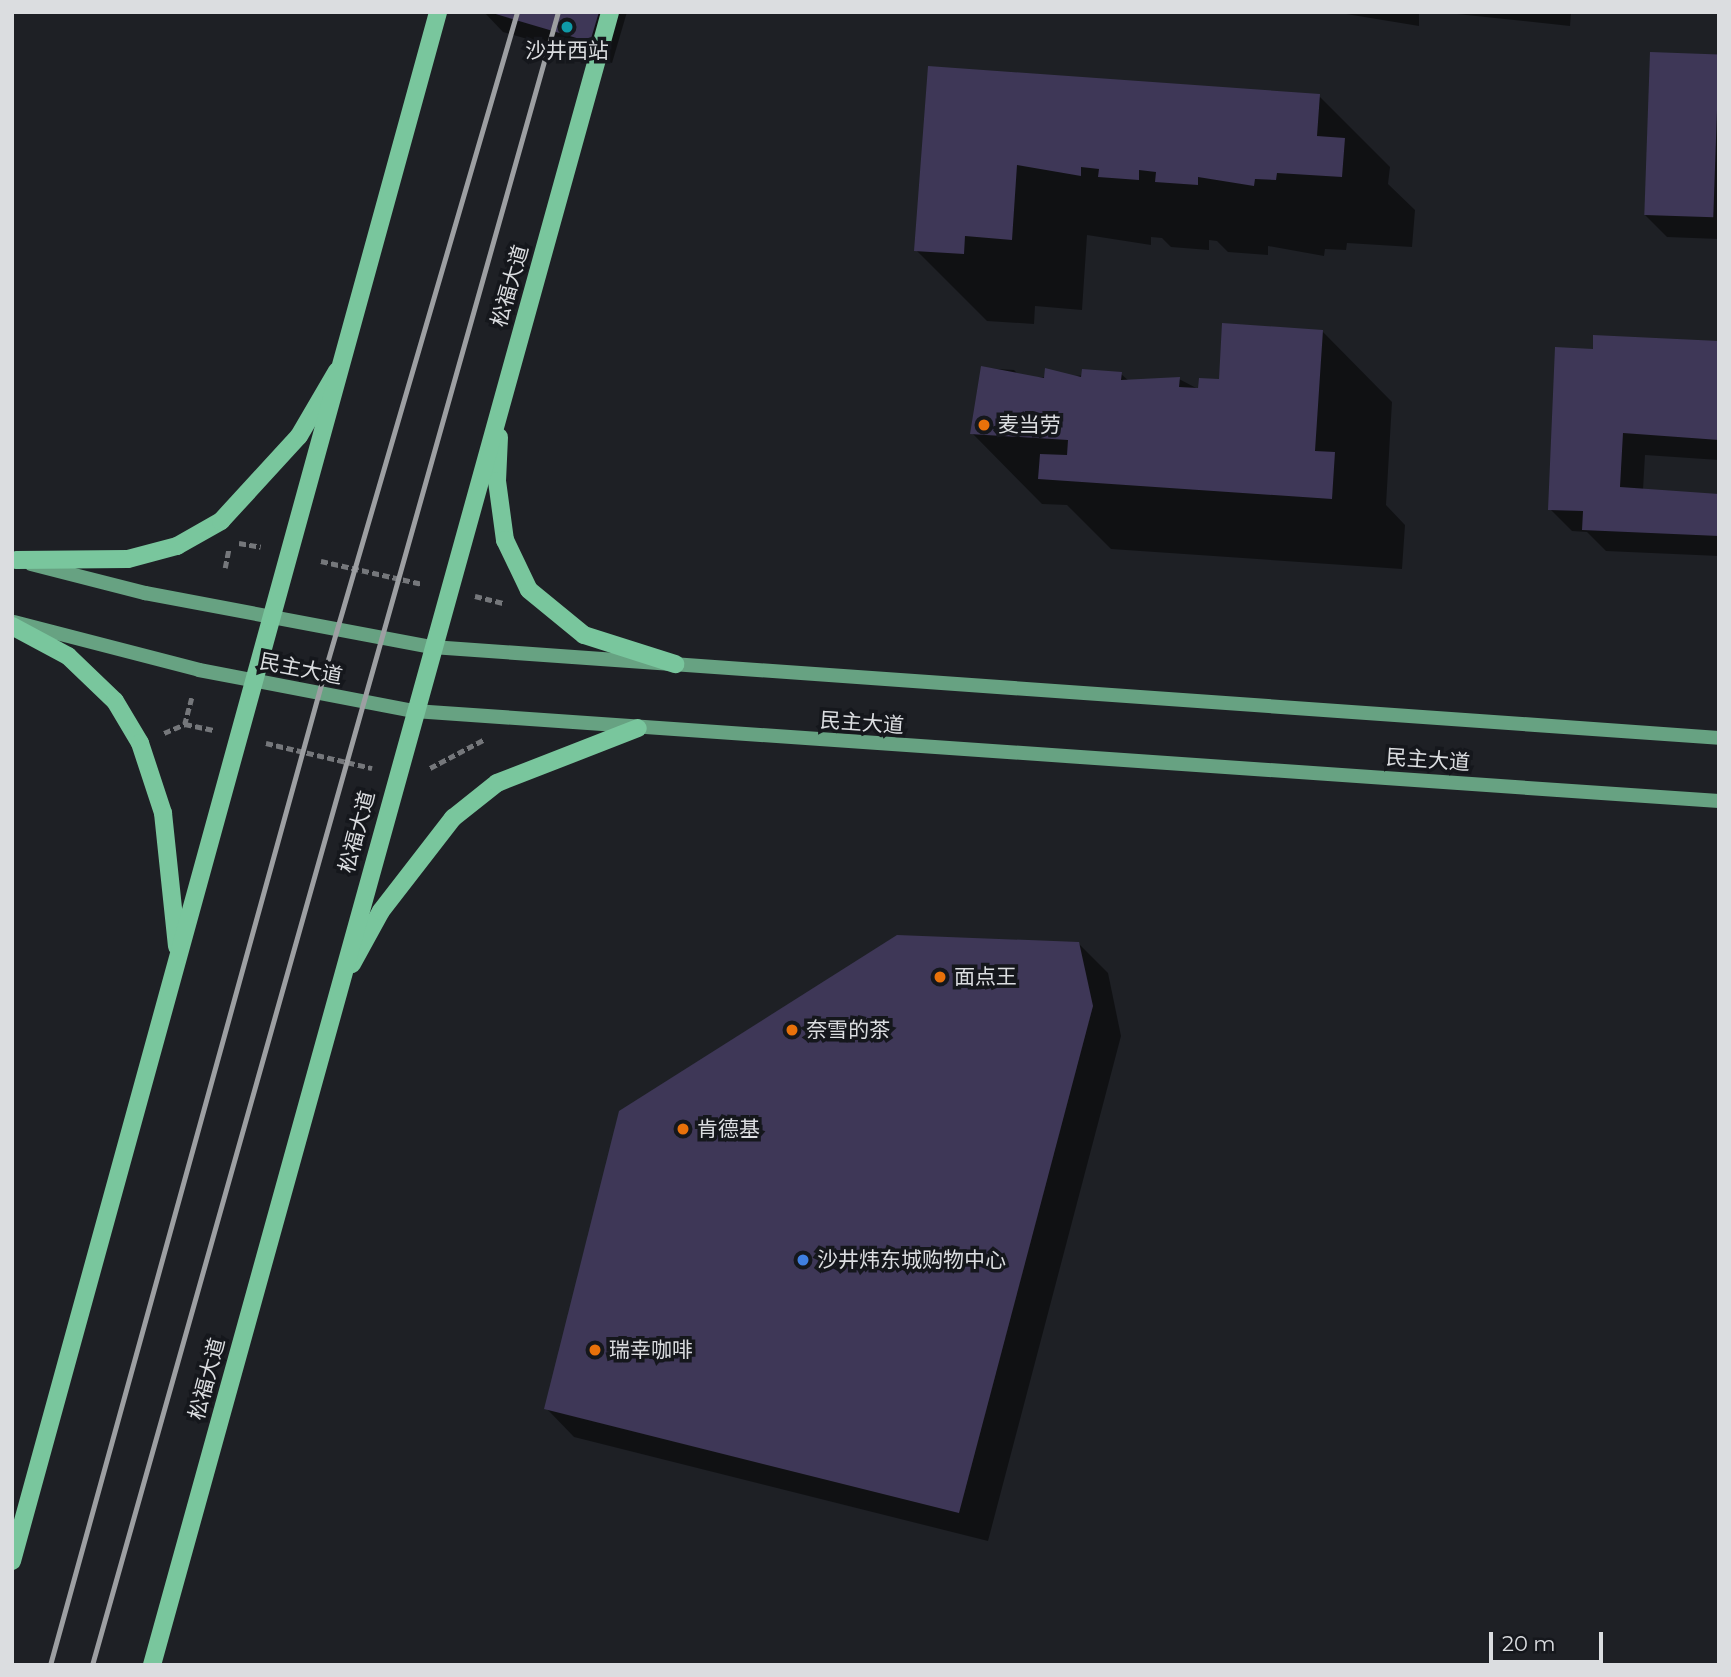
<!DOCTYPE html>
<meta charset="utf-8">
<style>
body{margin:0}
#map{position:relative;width:1731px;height:1677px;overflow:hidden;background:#1e2025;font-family:Montserrat,"Noto Sans SC",sans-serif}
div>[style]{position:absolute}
.shadow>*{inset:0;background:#0007}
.building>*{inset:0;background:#3e3757;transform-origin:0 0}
.path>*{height:4.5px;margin-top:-2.25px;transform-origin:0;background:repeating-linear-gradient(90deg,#75777b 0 7px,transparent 0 10.5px)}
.secondary>*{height:14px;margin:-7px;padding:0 7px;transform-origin:7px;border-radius:7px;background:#67a282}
.primary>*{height:18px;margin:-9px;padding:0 9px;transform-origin:9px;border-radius:9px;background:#79c69d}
.rail>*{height:5px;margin:-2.5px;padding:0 2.5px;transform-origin:2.5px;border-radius:2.5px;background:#9d9fa2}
.dots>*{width:19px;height:19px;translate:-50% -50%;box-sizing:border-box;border:4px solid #15171c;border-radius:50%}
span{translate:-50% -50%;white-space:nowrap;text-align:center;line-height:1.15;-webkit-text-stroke:7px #15171c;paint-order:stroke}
.poi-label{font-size:21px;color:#dbdde0}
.left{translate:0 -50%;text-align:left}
.street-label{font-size:21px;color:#dbdde0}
.frame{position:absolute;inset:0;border:14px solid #dbdde0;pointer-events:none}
.scale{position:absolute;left:1489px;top:1632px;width:114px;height:32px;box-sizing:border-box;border:4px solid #dbdde0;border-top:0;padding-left:9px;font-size:21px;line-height:24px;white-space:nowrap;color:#dbdde0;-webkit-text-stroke:5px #15171c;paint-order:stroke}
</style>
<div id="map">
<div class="shadow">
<div style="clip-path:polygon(484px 12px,627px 12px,612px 63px,503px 32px)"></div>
<div style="clip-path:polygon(1334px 12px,1419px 12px,1419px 26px)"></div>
<div style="clip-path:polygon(1438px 12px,1571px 12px,1570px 26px)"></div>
<div style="clip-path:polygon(1719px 56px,1719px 239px,1667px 237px,1645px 215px)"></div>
<div style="clip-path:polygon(929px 68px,1319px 96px,1390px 167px,1388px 184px,1415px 210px,1412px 247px,1347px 243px,1346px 250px,1325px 249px,1324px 256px,1268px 246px,1268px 255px,1228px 252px,1217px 241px,1209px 240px,1209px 250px,1171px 247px,1162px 238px,1151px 237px,1151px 245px,1087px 235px,1082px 310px,1035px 306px,1034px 324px,987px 321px,916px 250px)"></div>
<div style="clip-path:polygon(1322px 331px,1392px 402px,1386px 505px,1405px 525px,1402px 569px,1111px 549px,1067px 505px,1042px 504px,972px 433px,982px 368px,1014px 370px,1022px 378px,1121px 374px,1129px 381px,1179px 379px,1200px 390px)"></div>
<div style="clip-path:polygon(1719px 342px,1719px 460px,1645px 455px,1643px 490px,1719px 495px,1719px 556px,1606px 551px,1587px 532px,1572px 531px,1550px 509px,1595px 351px)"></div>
<div style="clip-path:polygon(1079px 944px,1108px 973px,1121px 1036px,988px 1541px,574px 1437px,546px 1408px)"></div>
</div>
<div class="building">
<div style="clip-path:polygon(489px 12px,599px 12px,590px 42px)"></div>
<div style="left:1650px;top:52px;width:69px;height:163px;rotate:2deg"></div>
<div style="clip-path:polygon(928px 66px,1320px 94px,1317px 136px,1345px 138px,1342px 177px,1277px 173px,1276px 180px,1255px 179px,1254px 186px,1198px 177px,1198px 185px,1155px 182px,1156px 172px,1139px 170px,1139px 180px,1098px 177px,1099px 169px,1081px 167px,1081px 176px,1017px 165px,1012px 240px,965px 236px,964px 254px,914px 251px)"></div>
<div style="clip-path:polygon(1222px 323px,1323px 330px,1315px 451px,1335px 452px,1332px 499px,1038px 479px,1040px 454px,1067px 455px,1068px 440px,970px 434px,981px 366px,1044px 378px,1045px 368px,1081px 377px,1082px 369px,1122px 372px,1121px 380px,1180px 377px,1179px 387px,1198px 388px,1199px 378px,1219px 379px)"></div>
<div style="clip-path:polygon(1593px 335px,1719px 341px,1719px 440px,1623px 433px,1620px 487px,1719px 494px,1719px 536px,1582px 530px,1583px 511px,1548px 510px,1555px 347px,1593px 349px)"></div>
<div style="clip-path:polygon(897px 935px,1079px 942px,1093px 1006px,959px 1513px,544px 1409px,619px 1111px)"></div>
</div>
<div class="path">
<div style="left:239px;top:543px;width:22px;rotate:10deg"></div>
<div style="left:321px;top:561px;width:104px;rotate:12.8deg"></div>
<div style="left:225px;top:568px;width:20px;rotate:-79deg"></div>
<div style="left:475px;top:596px;width:30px;rotate:14deg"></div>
<div style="left:192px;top:698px;width:27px;rotate:105deg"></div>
<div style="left:185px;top:724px;width:29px;rotate:12deg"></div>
<div style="left:164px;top:733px;width:23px;rotate:-23deg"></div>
<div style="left:266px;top:743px;width:109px;rotate:13.3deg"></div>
<div style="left:430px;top:768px;width:60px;rotate:-27.8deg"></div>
</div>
<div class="secondary">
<div style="left:31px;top:564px;width:118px;rotate:14.3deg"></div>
<div style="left:145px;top:593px;width:292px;rotate:10.7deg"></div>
<div style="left:432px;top:647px;width:1290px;rotate:4.04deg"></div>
<div style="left:14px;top:622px;width:191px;rotate:14.5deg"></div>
<div style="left:199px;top:670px;width:219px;rotate:10.8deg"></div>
<div style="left:414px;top:711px;width:1308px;rotate:3.95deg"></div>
</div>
<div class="primary">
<div style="left:499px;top:437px;width:44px;rotate:92.6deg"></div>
<div style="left:497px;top:481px;width:60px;rotate:82.3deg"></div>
<div style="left:505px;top:540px;width:55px;rotate:64.4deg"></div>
<div style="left:529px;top:590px;width:71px;rotate:39.3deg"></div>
<div style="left:584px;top:635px;width:96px;rotate:17.7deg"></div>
<div style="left:16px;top:560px;width:112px;rotate:-0.5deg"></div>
<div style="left:128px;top:559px;width:51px;rotate:-14.9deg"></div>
<div style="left:177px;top:546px;width:51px;rotate:-29.6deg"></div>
<div style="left:221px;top:521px;width:115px;rotate:-47.5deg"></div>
<div style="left:299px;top:436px;width:75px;rotate:-59.7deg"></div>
<div style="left:12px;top:626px;width:64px;rotate:28.2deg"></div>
<div style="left:68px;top:656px;width:65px;rotate:43.8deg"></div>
<div style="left:115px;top:701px;width:49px;rotate:59.2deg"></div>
<div style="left:140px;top:743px;width:74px;rotate:71.8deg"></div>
<div style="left:163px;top:813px;width:134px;rotate:84deg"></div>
<div style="left:352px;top:964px;width:60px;rotate:-61.3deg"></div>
<div style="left:381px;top:911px;width:118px;rotate:-52.3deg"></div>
<div style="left:453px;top:818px;width:56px;rotate:-38.5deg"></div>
<div style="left:497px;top:783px;width:151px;rotate:-21.3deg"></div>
<div style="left:12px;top:1561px;width:1607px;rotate:-74.62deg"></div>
<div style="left:152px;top:1665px;width:1715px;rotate:-74.51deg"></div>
</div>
<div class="rail">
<div style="left:50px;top:1665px;width:1040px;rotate:-74.55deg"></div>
<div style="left:327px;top:663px;width:678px;rotate:-73.73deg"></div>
<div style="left:92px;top:1665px;width:1717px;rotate:-74.26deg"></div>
</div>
<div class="dots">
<div style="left:567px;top:27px;background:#0f9aa8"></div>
<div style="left:984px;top:425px;background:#e8710a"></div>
<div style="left:940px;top:977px;background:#e8710a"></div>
<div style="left:792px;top:1030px;background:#e8710a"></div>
<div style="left:683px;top:1129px;background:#e8710a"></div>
<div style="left:803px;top:1260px;background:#3f7fe0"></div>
<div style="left:595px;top:1350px;background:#e8710a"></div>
</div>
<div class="poi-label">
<span style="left:567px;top:51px">沙井西站</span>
<span class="left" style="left:998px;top:425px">麦当劳</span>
<span class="left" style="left:954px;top:977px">面点王</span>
<span class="left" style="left:806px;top:1030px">奈雪的茶</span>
<span class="left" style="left:697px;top:1129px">肯德基</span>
<span class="left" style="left:817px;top:1260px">沙井炜东城购物中心</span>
<span class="left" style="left:609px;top:1350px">瑞幸咖啡</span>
</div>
<div class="street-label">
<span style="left:510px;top:286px;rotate:-74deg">松福大道</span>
<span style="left:301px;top:669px;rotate:11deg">民主大道</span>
<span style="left:862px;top:723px;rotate:4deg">民主大道</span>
<span style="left:1428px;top:760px;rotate:4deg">民主大道</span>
<span style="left:357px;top:832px;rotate:-75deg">松福大道</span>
<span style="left:207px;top:1379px;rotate:-75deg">松福大道</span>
</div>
<div class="frame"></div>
<div class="scale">20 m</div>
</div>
